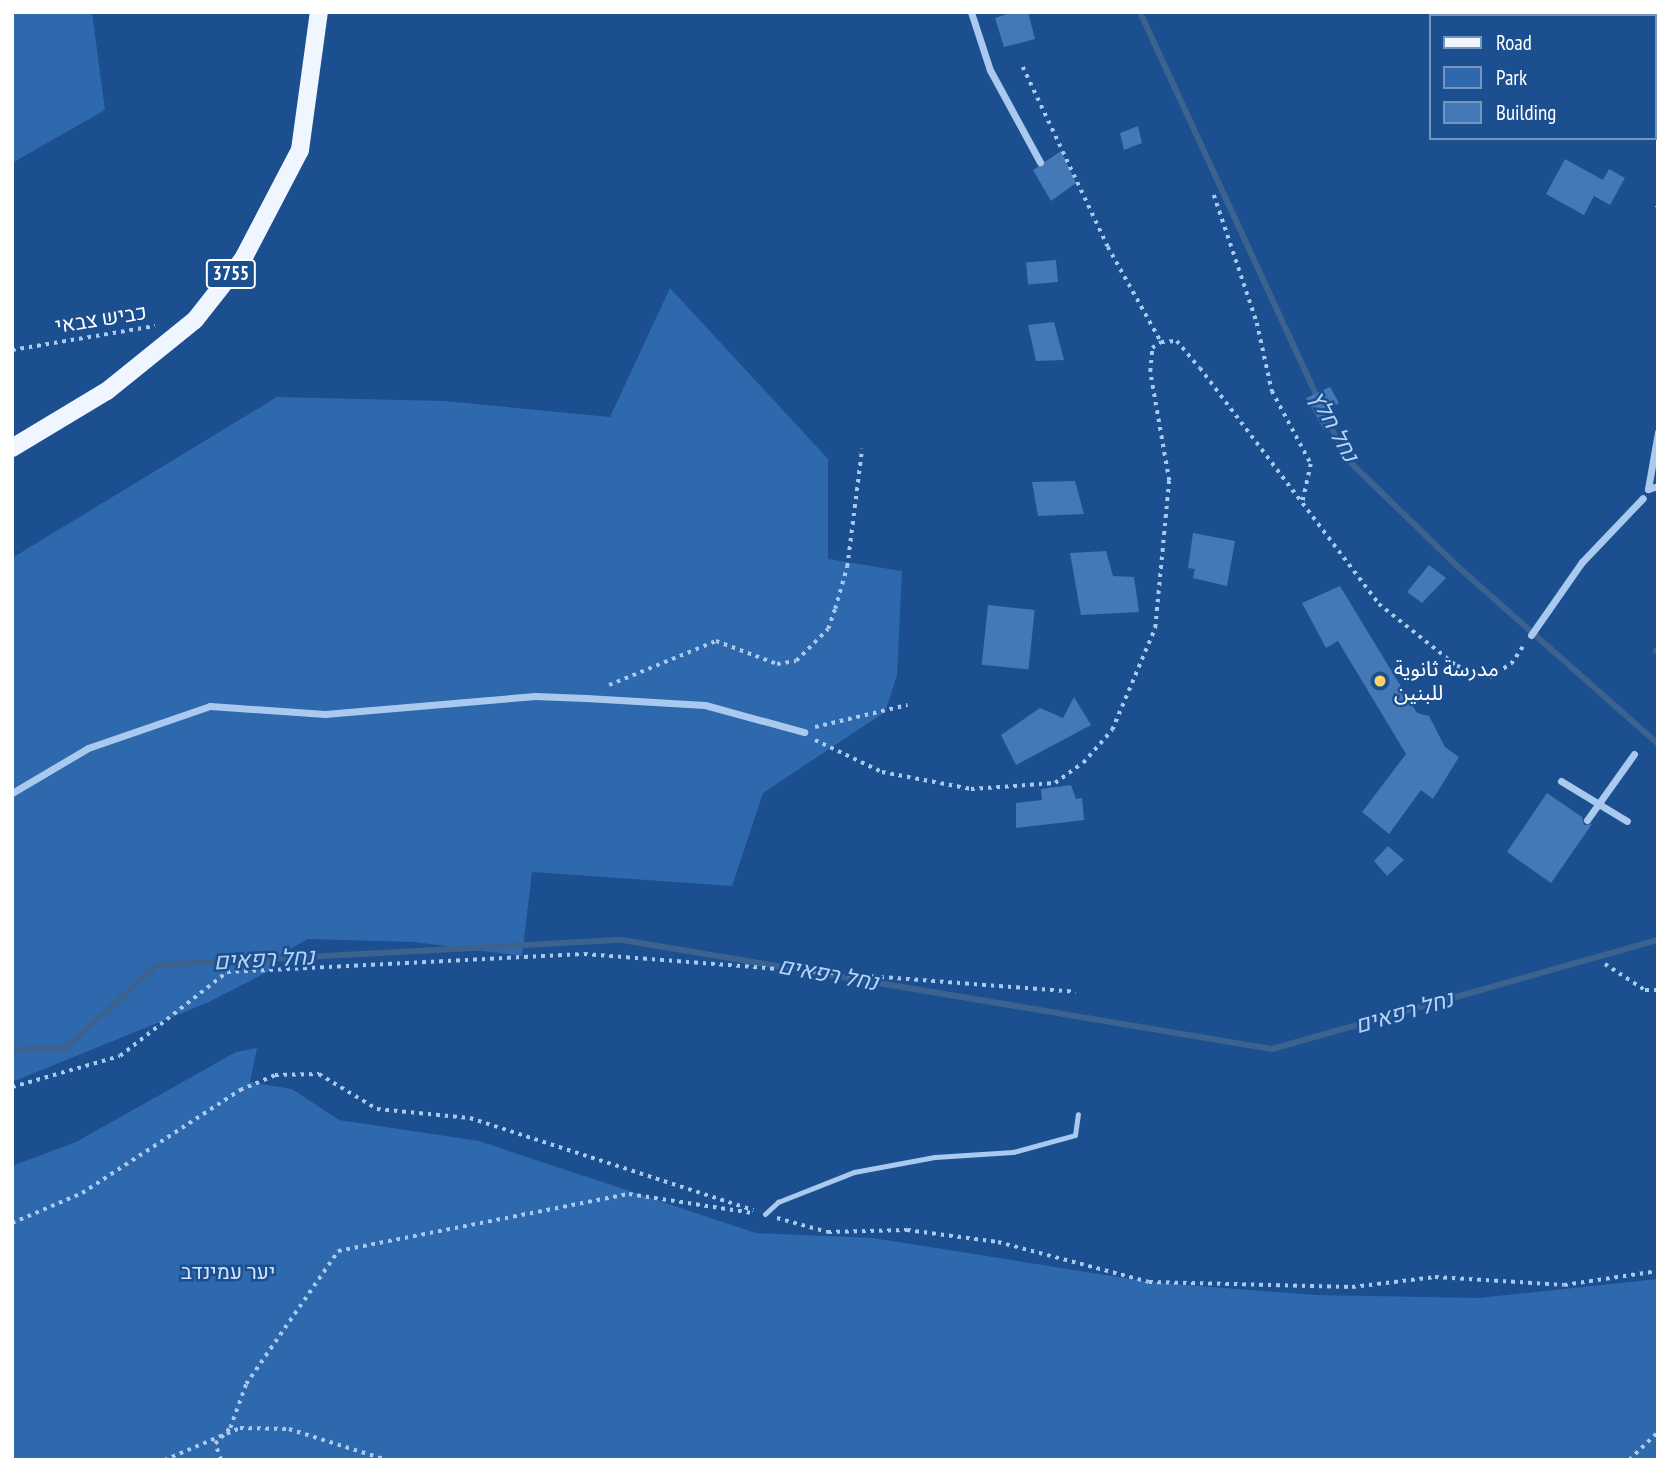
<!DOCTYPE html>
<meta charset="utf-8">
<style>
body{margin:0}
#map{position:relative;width:1670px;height:1472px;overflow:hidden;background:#1b4f8f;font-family:"PT Sans Narrow","Noto Sans Arabic",Heebo,sans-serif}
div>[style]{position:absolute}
.green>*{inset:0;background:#2e69ad}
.stream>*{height:6px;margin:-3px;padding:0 3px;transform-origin:3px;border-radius:3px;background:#3c6290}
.building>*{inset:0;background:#4478b7;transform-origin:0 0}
.path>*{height:3.5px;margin-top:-1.75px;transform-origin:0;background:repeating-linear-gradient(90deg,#a9c9ee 0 3.5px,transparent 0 8.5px)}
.lane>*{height:5px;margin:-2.5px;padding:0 2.5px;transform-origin:2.5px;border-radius:2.5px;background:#a9c9ee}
.street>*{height:7px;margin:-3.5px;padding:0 3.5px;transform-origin:3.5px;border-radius:3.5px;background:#a9c9ee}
.primary>*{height:18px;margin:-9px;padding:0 9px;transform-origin:9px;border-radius:9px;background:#f0f6ff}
.dots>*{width:19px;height:19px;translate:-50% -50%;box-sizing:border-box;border:4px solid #1b4f8f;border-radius:50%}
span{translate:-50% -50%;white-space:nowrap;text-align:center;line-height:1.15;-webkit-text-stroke:5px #1b4f8f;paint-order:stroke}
.shield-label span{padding:2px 5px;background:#1b4f8f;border:2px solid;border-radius:5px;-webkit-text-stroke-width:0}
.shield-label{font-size:19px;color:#fff;font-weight:700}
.street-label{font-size:21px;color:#fff}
.poi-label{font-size:21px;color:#fff}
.left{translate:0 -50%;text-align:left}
.park-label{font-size:21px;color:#cfe3fa}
.water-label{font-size:23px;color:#b5d3f5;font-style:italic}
.frame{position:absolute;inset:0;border:14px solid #fff;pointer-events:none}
.legend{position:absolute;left:1429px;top:14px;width:228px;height:126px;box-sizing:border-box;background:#1b4f8f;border:2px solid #7695bc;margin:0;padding:9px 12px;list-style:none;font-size:21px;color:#fff}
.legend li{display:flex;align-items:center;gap:14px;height:35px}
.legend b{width:35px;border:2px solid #7695bc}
</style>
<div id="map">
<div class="green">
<div style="clip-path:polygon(12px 12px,92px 12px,105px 110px,12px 163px)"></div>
<div style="clip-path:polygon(670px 288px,828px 459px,828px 559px,902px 571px,897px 675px,885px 712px,763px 793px,732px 886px,532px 872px,522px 956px,414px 942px,308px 939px,274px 958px,269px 971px,209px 1002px,12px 1082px,12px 558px,277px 397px,444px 401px,610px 417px)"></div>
<div style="clip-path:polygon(257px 1048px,250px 1082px,292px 1089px,339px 1120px,479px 1141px,756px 1233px,873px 1238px,1149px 1282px,1315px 1295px,1478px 1298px,1658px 1279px,1658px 1460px,12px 1460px,12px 1166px,76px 1142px,236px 1052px)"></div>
</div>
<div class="stream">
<div style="left:1140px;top:12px;width:428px;rotate:65.3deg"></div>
<div style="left:1328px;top:421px;width:42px;rotate:63.4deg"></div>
<div style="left:1347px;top:459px;width:152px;rotate:44.2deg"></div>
<div style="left:1456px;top:565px;width:270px;rotate:41.5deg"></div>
<div style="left:1656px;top:651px;width:2px"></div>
<div style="left:12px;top:1050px;width:54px;rotate:-2.1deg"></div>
<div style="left:66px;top:1048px;width:123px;rotate:-42.4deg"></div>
<div style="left:157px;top:965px;width:466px;rotate:-3.1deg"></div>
<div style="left:622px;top:940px;width:659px;rotate:9.52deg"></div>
<div style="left:1272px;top:1049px;width:401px;rotate:-15.8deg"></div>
</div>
<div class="building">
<div style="clip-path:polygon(1012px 12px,1028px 12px,1035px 39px,1004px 47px,995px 18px)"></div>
<div style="clip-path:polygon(1138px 126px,1142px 143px,1124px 150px,1120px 133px)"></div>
<div style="clip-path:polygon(1061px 151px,1076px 183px,1051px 201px,1033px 170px)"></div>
<div style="clip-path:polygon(1565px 159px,1603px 180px,1609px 169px,1625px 178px,1610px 205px,1594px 196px,1584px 215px,1546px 194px)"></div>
<div style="left:1056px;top:260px;width:22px;height:30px;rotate:85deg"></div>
<div style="clip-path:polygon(1054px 322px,1064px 360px,1036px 361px,1028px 325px)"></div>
<div style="clip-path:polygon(1330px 387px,1339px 403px,1330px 408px,1338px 423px,1324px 430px,1306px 398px)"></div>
<div style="clip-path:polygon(1075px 481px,1084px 514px,1038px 516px,1032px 482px)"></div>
<div style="clip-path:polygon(1193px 533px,1235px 541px,1227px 586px,1193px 578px,1195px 569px,1188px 568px)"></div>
<div style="clip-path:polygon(1106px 551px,1113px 576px,1134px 577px,1139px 612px,1081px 615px,1070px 553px)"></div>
<div style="clip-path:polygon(1429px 565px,1446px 578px,1422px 603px,1407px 592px)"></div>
<div style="clip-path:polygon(1340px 586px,1417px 713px,1429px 716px,1445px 747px,1459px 757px,1433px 799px,1421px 790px,1389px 834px,1362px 812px,1406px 754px,1338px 641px,1326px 648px,1302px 603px)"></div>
<div style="left:988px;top:605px;width:47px;height:60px;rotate:6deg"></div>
<div style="clip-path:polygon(1074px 697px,1091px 725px,1016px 765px,1001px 735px,1040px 708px,1063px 718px)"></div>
<div style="clip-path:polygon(1071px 785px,1076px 799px,1082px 798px,1084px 820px,1016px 828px,1016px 803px,1042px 800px,1041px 789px)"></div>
<div style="clip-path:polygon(1547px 793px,1582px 817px,1584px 825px,1592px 824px,1551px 883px,1507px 852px)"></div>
<div style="clip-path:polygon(1388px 846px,1404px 860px,1387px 876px,1374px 861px)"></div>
</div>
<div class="path">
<div style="left:1023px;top:67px;width:199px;rotate:64.7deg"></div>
<div style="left:1108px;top:247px;width:109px;rotate:60.8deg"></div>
<div style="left:1214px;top:195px;width:135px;rotate:71.4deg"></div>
<div style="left:1257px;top:323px;width:70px;rotate:77.6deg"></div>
<div style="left:1272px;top:391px;width:83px;rotate:61.9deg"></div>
<div style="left:1311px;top:464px;width:42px;rotate:102.4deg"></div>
<div style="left:1656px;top:205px;width:2px;rotate:27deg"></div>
<div style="left:12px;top:350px;width:145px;rotate:-9.5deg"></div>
<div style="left:609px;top:685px;width:116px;rotate:-22.4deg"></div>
<div style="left:716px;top:641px;width:65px;rotate:20.7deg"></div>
<div style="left:777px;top:664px;width:19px;rotate:-9deg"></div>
<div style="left:796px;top:661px;width:45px;rotate:-45deg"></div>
<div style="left:828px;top:629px;width:21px;rotate:-71deg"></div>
<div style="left:835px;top:609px;width:44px;rotate:-74.1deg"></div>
<div style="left:847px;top:567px;width:119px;rotate:-82.8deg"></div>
<div style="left:815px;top:727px;width:95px;rotate:-13.4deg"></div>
<div style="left:815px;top:740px;width:74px;rotate:25.5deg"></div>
<div style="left:882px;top:772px;width:91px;rotate:10.8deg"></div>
<div style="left:971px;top:789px;width:84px;rotate:-4.1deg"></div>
<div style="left:1055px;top:783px;width:34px;rotate:-36deg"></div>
<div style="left:1083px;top:763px;width:44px;rotate:-48.7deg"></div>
<div style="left:1112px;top:730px;width:111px;rotate:-67.1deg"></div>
<div style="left:1155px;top:628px;width:148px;rotate:-84.6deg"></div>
<div style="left:1169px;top:481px;width:111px;rotate:-99.9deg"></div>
<div style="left:1150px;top:372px;width:24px;rotate:-85deg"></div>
<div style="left:1152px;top:348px;width:11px;rotate:-34deg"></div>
<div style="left:1161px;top:342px;width:16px;rotate:-4deg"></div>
<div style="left:1177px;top:341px;width:35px;rotate:50deg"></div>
<div style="left:1200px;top:368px;width:296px;rotate:52.8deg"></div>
<div style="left:1379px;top:604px;width:100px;rotate:38.5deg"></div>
<div style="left:1457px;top:666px;width:34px;rotate:19deg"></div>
<div style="left:1489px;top:677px;width:26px;rotate:-31deg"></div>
<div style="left:1511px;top:664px;width:23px;rotate:-56deg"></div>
<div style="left:1605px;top:964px;width:48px;rotate:33deg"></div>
<div style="left:1645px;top:990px;width:13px"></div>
<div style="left:12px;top:1087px;width:112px;rotate:-16deg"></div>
<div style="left:120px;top:1056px;width:136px;rotate:-38.1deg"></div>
<div style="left:227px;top:972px;width:357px;rotate:-2.9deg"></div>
<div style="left:584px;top:954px;width:493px;rotate:4.4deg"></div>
<div style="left:777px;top:1218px;width:53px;rotate:15.4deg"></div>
<div style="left:828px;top:1232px;width:79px;rotate:-1.5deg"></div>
<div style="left:907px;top:1230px;width:92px;rotate:7.5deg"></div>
<div style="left:998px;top:1242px;width:156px;rotate:14.8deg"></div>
<div style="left:1149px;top:1282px;width:203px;rotate:1.4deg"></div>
<div style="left:1352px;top:1287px;width:84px;rotate:-6.9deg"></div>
<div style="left:1435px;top:1277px;width:129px;rotate:3.5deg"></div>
<div style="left:1564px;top:1285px;width:95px;rotate:-8.5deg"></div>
<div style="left:12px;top:1223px;width:76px;rotate:-23.2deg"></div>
<div style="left:82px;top:1193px;width:189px;rotate:-33.1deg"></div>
<div style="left:240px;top:1090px;width:38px;rotate:-23deg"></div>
<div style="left:275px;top:1075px;width:44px;rotate:-1.3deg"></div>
<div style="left:319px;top:1074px;width:68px;rotate:31.1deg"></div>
<div style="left:377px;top:1109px;width:93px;rotate:5.5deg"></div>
<div style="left:470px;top:1118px;width:298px;rotate:18deg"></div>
<div style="left:164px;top:1460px;width:82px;rotate:-22.8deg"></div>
<div style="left:240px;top:1428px;width:49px;rotate:1.2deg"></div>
<div style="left:289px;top:1429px;width:103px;rotate:17.6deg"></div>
<div style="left:221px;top:1460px;width:17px;rotate:-111deg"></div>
<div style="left:215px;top:1444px;width:22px;rotate:-47deg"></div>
<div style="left:230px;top:1428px;width:47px;rotate:-70deg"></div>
<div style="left:246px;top:1384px;width:162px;rotate:-55.3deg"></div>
<div style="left:338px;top:1251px;width:297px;rotate:-11.1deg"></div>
<div style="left:629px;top:1194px;width:125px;rotate:8.7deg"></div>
<div style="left:1629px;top:1460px;width:40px;rotate:-44deg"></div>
</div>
<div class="lane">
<div style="left:765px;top:1214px;width:18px;rotate:-43deg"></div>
<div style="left:778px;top:1202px;width:82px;rotate:-21.5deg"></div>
<div style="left:854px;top:1172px;width:82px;rotate:-10.5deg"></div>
<div style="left:935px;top:1157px;width:78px;rotate:-3.7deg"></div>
<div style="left:1013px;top:1152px;width:64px;rotate:-15.3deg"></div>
<div style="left:1075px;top:1135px;width:21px;rotate:-82deg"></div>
</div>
<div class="street">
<div style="left:971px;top:12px;width:61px;rotate:71.9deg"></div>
<div style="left:990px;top:70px;width:105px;rotate:61.5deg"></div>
<div style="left:1658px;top:432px;width:58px;rotate:100deg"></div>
<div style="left:1648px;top:489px;width:10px;rotate:-17deg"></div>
<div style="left:1531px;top:635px;width:89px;rotate:-55.1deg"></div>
<div style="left:1582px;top:562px;width:88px;rotate:-46.4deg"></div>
<div style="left:1561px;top:781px;width:77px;rotate:31.2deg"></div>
<div style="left:12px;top:793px;width:88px;rotate:-30.6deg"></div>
<div style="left:88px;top:748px;width:129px;rotate:-19deg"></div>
<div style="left:210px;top:706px;width:115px;rotate:4deg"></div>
<div style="left:325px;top:714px;width:211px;rotate:-4.9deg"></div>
<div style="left:535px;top:696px;width:51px;rotate:2.2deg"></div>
<div style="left:586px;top:698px;width:119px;rotate:3.4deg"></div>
<div style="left:705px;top:705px;width:103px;rotate:15.3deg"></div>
<div style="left:1587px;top:820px;width:81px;rotate:-54.5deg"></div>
</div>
<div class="primary">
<div style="left:12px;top:448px;width:111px;rotate:-31deg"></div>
<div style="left:107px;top:391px;width:113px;rotate:-38.9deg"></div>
<div style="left:195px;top:320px;width:78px;rotate:-51.8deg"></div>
<div style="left:243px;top:259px;width:123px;rotate:-62.4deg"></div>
<div style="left:300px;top:150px;width:139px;rotate:-82.2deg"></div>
</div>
<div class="dots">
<div style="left:1380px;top:681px;background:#ffd166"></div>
</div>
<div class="shield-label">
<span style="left:231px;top:274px">3755</span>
</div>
<div class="street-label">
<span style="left:101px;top:319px;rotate:-9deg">כביש צבאי</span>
</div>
<div class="poi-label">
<span class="left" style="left:1394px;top:681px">مدرسة ثانوية<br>للبنين</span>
</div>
<div class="park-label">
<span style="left:228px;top:1272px">יער עמינדב</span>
</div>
<div class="water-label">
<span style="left:1334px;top:426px;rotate:61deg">נחל חלץ</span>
<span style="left:264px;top:959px;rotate:-3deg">נחל רפאים</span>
<span style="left:828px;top:974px;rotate:10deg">נחל רפאים</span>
<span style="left:1404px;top:1012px;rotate:-16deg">נחל רפאים</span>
</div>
<div class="frame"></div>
<ul class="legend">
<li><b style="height:9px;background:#f0f6ff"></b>Road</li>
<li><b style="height:19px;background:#2e69ad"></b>Park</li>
<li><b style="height:19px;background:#4478b7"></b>Building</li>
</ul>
</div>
